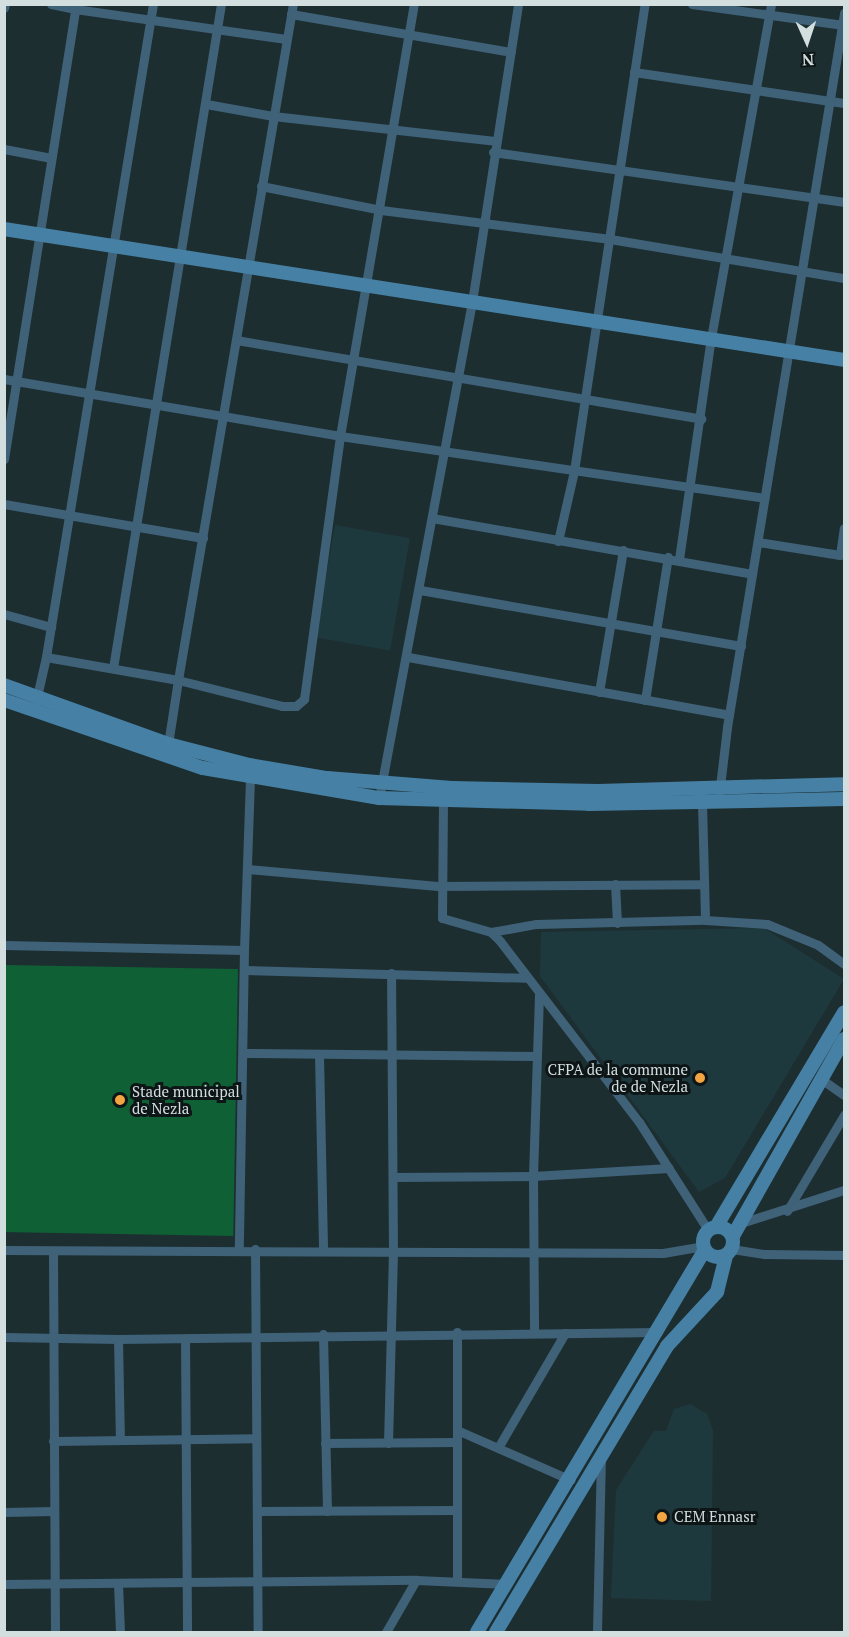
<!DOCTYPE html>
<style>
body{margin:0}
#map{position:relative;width:849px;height:1637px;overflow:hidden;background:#1d2e31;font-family:"PT Serif",serif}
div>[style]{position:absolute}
.built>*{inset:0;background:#1e393e;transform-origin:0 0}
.green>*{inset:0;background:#0f6034;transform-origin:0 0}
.street>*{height:9px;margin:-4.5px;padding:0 4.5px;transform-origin:4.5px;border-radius:4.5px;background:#3f6279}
.secondary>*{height:14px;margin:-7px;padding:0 7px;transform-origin:7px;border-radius:7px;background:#4681a5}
.secondary>.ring{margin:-7px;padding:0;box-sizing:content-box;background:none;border:14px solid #4681a5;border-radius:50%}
.dots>*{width:16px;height:16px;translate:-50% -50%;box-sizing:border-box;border:3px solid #0d1516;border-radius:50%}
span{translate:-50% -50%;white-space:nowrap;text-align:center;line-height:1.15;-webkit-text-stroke:6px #0d1516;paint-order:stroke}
.poi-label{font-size:15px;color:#d3dedf}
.right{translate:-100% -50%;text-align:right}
.left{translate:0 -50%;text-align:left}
.frame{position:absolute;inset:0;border:6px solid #d3dedf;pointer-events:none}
.north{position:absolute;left:777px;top:12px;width:60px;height:60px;-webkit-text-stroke:4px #0d1516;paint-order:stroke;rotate:177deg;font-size:16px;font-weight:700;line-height:24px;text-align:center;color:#d3dedf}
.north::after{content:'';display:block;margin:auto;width:21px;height:27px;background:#d3dedf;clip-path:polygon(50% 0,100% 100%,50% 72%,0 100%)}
</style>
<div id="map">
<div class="built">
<div style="left:335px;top:525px;width:76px;height:114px;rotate:10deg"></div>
<div style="clip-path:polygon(764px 928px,844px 979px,725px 1178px,699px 1192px,540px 976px,541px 932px)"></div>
<div style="clip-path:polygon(690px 1404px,707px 1414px,713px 1431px,711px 1601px,611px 1598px,616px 1490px,654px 1431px,666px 1431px,674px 1409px)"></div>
</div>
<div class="green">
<div style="left:5px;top:965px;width:233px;height:267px;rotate:1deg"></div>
</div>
<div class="street">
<div style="left:51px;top:4px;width:25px;rotate:12deg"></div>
<div style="left:75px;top:9px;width:5px;rotate:-79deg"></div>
<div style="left:153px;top:4px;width:662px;rotate:99.31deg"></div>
<div style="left:46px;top:657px;width:134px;rotate:9.9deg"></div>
<div style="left:178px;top:680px;width:686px;rotate:-80.35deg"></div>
<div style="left:692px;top:4px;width:153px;rotate:7.9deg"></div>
<div style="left:4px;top:8px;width:4px;rotate:-76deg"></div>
<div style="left:291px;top:14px;width:223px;rotate:9.8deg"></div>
<div style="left:634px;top:72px;width:212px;rotate:8.4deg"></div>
<div style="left:206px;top:104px;width:68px;rotate:10.2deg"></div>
<div style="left:273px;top:116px;width:223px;rotate:6.4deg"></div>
<div style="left:4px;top:149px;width:48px;rotate:10.8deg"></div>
<div style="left:493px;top:152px;width:355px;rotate:8.1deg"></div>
<div style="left:261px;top:186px;width:122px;rotate:11.3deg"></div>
<div style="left:381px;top:210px;width:231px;rotate:7.2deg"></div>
<div style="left:610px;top:239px;width:237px;rotate:9.5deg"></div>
<div style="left:236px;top:340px;width:472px;rotate:9.6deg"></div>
<div style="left:4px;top:379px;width:341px;rotate:9.6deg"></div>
<div style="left:340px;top:436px;width:429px;rotate:8.3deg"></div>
<div style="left:4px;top:459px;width:456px;rotate:-81deg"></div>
<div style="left:75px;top:9px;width:213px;rotate:8.1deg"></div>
<div style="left:4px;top:504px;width:202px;rotate:9.7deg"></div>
<div style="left:432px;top:518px;width:325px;rotate:9.9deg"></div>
<div style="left:558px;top:541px;width:72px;rotate:-77.1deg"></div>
<div style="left:574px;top:471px;width:472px;rotate:-81.4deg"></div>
<div style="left:758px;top:542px;width:83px;rotate:9deg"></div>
<div style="left:840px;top:555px;width:27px;rotate:-82deg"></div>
<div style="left:679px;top:559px;width:223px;rotate:-81.8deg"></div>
<div style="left:711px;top:338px;width:339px;rotate:-79.8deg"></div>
<div style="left:420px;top:590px;width:326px;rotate:9.9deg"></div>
<div style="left:4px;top:614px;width:49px;rotate:15.5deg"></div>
<div style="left:408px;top:657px;width:326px;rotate:10.2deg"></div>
<div style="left:113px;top:668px;width:673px;rotate:-80.76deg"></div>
<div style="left:599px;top:692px;width:144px;rotate:-80.4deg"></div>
<div style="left:645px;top:700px;width:145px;rotate:-80.9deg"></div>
<div style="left:36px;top:701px;width:45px;rotate:-77.2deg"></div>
<div style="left:168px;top:744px;width:65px;rotate:-81.1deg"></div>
<div style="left:178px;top:680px;width:107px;rotate:14deg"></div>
<div style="left:282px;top:706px;width:14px"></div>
<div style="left:296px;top:706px;width:11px;rotate:-41deg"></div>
<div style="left:304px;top:699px;width:265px;rotate:-82.2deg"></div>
<div style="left:340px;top:436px;width:438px;rotate:-80.3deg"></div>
<div style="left:379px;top:798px;width:505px;rotate:-79.38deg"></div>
<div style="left:472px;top:302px;width:302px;rotate:-81.2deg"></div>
<div style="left:443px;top:802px;width:116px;rotate:90.5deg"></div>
<div style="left:442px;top:918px;width:51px;rotate:15.9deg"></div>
<div style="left:491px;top:932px;width:13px;rotate:45deg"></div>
<div style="left:500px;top:941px;width:228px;rotate:52.5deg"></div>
<div style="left:639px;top:1122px;width:128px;rotate:57.4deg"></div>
<div style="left:702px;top:803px;width:117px;rotate:88.5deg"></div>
<div style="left:718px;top:803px;width:77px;rotate:-83.2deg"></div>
<div style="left:727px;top:727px;width:724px;rotate:-80.69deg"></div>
<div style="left:248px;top:869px;width:193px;rotate:5.1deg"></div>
<div style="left:440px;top:886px;width:264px;rotate:-0.4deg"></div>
<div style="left:615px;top:884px;width:39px;rotate:87deg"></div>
<div style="left:491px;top:932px;width:46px;rotate:-10.1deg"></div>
<div style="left:536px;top:924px;width:169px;rotate:-1.4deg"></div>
<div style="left:705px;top:920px;width:62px;rotate:3.7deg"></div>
<div style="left:767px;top:924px;width:55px;rotate:22.4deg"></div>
<div style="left:818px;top:945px;width:32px;rotate:36deg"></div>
<div style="left:4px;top:945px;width:240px;rotate:1.2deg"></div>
<div style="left:244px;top:950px;width:300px;rotate:91deg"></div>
<div style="left:244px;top:950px;width:171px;rotate:-88deg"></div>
<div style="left:244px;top:970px;width:282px;rotate:1.6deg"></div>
<div style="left:539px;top:995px;width:181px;rotate:91.9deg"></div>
<div style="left:533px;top:1176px;width:136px;rotate:-3.4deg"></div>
<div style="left:244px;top:1053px;width:293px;rotate:0.6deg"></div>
<div style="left:319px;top:1055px;width:196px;rotate:88.8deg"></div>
<div style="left:821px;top:1079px;width:28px;rotate:35deg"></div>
<div style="left:393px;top:1177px;width:140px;rotate:-0.4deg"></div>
<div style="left:533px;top:1176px;width:157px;rotate:89.6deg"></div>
<div style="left:787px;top:1211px;width:112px;rotate:-59.3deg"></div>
<div style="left:738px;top:1224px;width:111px;rotate:-17.8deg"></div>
<div style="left:255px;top:1249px;width:383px;rotate:89.6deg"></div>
<div style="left:732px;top:1249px;width:33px;rotate:9deg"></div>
<div style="left:765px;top:1254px;width:79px;rotate:0.7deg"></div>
<div style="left:4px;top:1250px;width:659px;rotate:0.26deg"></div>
<div style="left:663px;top:1253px;width:42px;rotate:-9.7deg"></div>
<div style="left:53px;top:1251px;width:381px;rotate:89.7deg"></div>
<div style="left:323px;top:1334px;width:177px;rotate:88.7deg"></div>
<div style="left:4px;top:1337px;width:114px;rotate:1deg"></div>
<div style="left:118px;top:1339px;width:540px;rotate:-0.74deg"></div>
<div style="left:118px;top:1339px;width:101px;rotate:88.9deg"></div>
<div style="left:185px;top:1339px;width:293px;rotate:89.6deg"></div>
<div style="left:457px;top:1430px;width:124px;rotate:23.7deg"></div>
<div style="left:53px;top:1441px;width:203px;rotate:-0.8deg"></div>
<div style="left:325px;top:1443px;width:132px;rotate:-0.4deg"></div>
<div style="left:388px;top:1443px;width:191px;rotate:-88.5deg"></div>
<div style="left:393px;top:1252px;width:279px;rotate:-90.4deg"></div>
<div style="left:499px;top:1446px;width:131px;rotate:-59.7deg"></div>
<div style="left:457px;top:1510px;width:71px;rotate:90deg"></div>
<div style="left:258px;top:1511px;width:199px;rotate:-0.3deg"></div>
<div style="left:457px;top:1510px;width:178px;rotate:-90deg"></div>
<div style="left:4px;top:1512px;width:50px;rotate:-1.1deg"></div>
<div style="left:4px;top:1584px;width:412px;rotate:-0.6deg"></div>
<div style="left:416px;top:1580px;width:91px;rotate:2.5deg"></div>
<div style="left:118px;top:1584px;width:48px;rotate:87.6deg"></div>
<div style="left:386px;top:1632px;width:60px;rotate:-60deg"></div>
<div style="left:597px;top:1632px;width:173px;rotate:-88.7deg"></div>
</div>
<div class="secondary">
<div style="left:4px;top:229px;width:850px;rotate:8.86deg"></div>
<div style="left:4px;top:685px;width:174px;rotate:19.8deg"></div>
<div style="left:168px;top:744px;width:84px;rotate:14.5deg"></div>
<div style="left:249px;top:765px;width:79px;rotate:9.5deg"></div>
<div style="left:327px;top:778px;width:125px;rotate:4.6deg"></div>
<div style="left:452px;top:788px;width:146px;rotate:1.2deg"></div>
<div style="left:598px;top:791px;width:246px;rotate:-1.6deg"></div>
<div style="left:4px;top:700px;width:210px;rotate:18.9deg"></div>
<div style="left:203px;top:768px;width:179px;rotate:9.7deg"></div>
<div style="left:379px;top:798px;width:210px;rotate:1.6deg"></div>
<div style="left:589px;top:804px;width:255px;rotate:-1.1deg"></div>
<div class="ring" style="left:703px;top:1227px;width:16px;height:16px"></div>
<div style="left:716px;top:1227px;width:250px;rotate:-59.2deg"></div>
<div style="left:733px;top:1236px;width:226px;rotate:-60.6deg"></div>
<div style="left:477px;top:1632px;width:445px;rotate:-59.2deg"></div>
<div style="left:496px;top:1632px;width:333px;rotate:-59.1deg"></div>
<div style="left:667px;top:1346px;width:74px;rotate:-47.2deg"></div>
<div style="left:717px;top:1292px;width:38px;rotate:-76deg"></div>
</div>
<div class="dots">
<div style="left:700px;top:1078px;background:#f2a541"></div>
<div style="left:120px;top:1100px;background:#f2a541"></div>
<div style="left:662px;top:1517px;background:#f2a541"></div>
</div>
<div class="poi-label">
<span class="right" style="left:688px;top:1078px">CFPA de la commune<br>de de Nezla</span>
<span class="left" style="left:132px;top:1100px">Stade municipal<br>de Nezla</span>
<span class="left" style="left:674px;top:1517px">CEM Ennasr</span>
</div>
<div class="frame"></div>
<div class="north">N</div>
</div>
